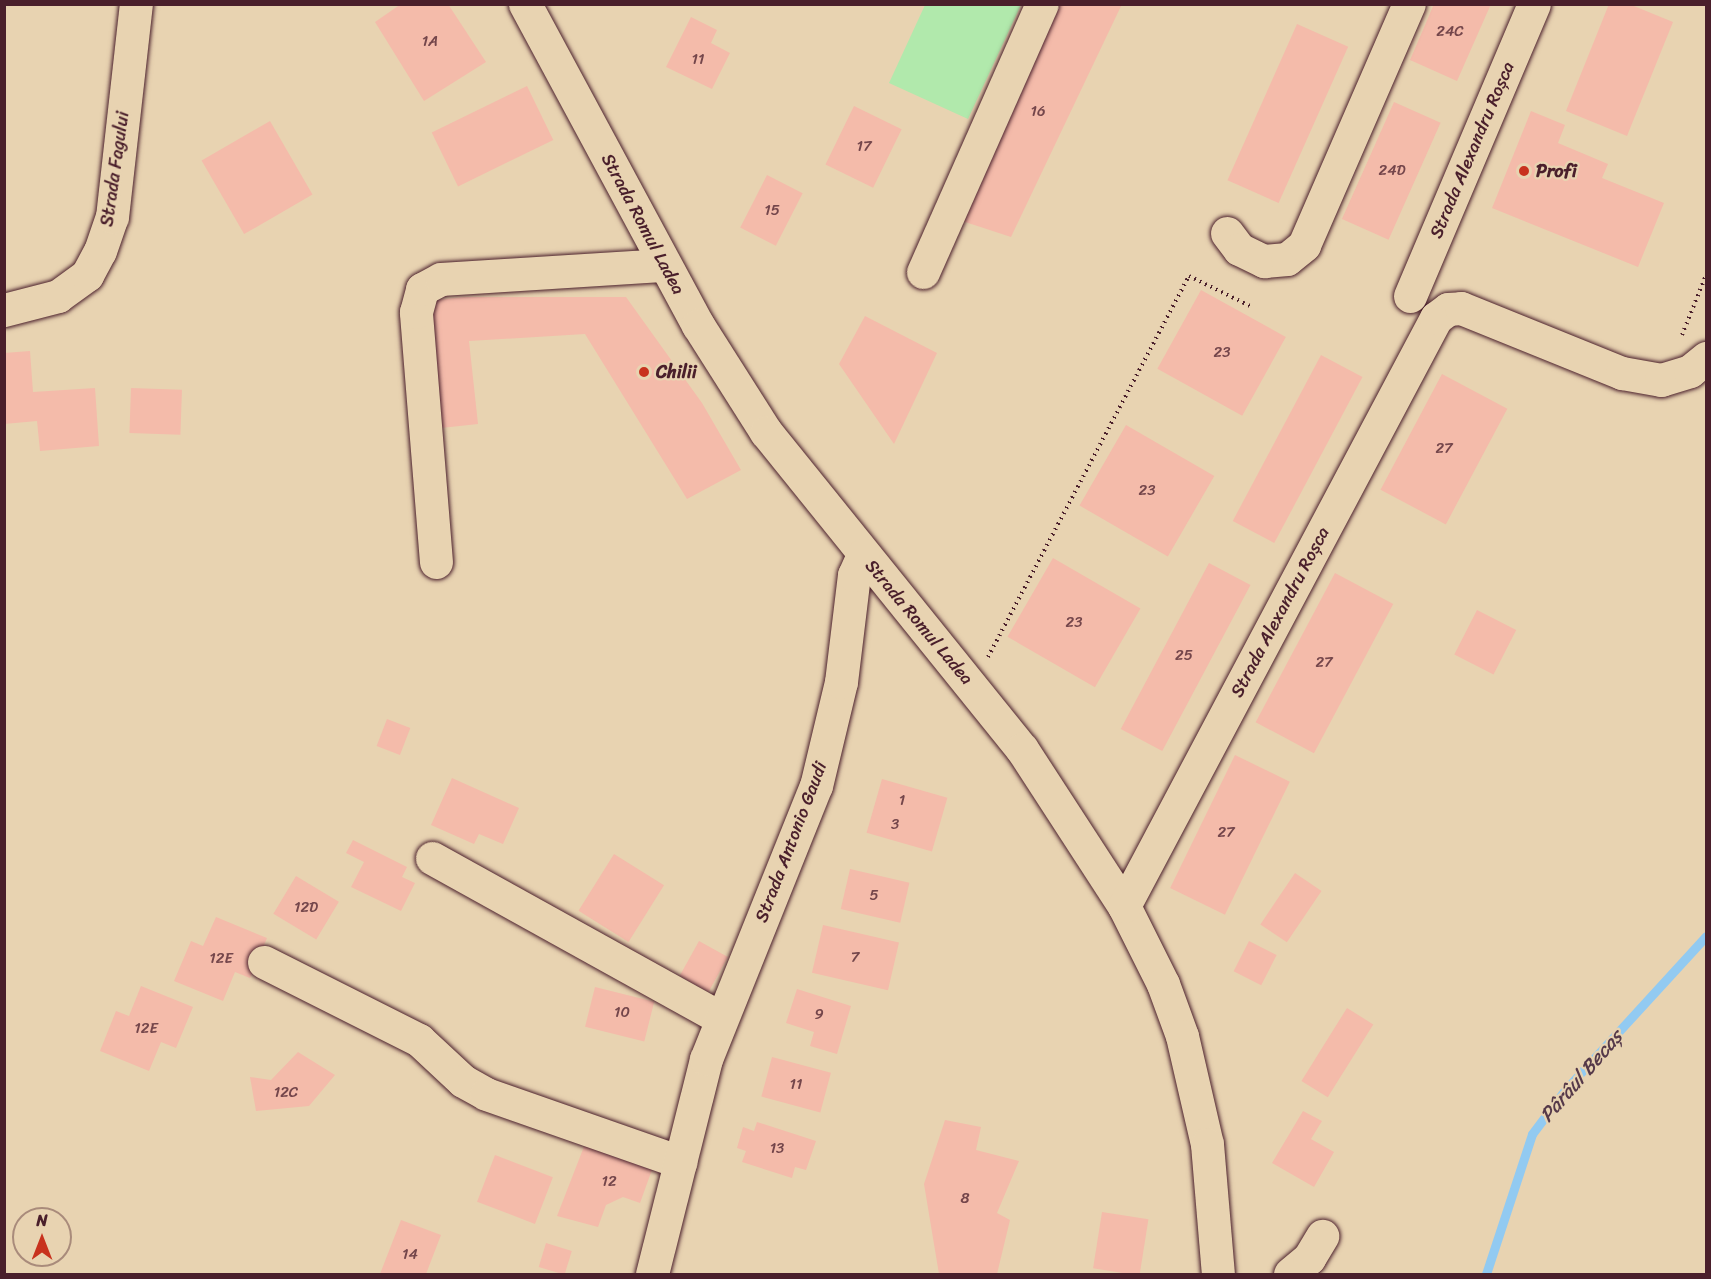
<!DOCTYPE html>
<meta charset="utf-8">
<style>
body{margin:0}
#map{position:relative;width:1711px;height:1279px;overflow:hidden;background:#e8d3b1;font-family:Sriracha,sans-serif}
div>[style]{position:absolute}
.green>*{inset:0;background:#b1e9ac}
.stream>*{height:9px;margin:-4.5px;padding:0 4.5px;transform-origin:4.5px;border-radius:4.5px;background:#92caf1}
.building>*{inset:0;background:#f4bbaa;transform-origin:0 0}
.path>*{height:4px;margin-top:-2px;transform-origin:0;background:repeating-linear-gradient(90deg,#4a1f2b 0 1.5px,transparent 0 6px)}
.roads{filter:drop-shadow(0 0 2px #4a1f2b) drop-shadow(0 0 2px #4a1f2b)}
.minor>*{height:33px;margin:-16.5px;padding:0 16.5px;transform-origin:16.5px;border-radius:16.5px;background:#e8d3b1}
.dots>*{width:16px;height:16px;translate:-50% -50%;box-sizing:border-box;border:3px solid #e8d3b1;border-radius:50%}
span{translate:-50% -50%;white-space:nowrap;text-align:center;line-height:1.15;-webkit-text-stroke:4.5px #e8d3b1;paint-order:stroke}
.number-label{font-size:15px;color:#74464b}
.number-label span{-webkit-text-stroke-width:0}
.street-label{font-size:18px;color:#4a1f2b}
.poi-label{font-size:18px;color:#4a1f2b;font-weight:700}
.left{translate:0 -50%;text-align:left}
.water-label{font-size:20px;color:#553949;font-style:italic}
.frame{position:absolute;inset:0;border:6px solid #4a1f2b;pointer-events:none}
.north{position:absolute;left:12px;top:1207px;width:60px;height:60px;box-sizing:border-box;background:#e8d3b1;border:2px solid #a98b7b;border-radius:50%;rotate:0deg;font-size:16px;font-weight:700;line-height:24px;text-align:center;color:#4a1f2b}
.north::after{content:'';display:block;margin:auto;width:21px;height:27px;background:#c8321e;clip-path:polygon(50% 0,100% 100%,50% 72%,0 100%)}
</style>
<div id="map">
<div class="green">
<div style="clip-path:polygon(925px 5px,1021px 5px,968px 119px,889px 83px)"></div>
</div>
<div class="stream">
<div style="left:1486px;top:1274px;width:147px;rotate:-71.8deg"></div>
<div style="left:1532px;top:1134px;width:55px;rotate:-53.1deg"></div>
<div style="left:1565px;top:1090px;width:209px;rotate:-47.5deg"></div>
</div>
<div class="building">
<div style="clip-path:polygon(401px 4px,448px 4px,486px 62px,424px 101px,375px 22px)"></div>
<div style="clip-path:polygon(1054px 4px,1122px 4px,1011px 237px,956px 219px)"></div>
<div style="clip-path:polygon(1434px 4px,1491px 4px,1457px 81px,1410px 60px)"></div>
<div style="clip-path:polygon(1609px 4px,1629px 4px,1673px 22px,1627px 136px,1566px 111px)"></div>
<div style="clip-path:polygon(691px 17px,717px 30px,711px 43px,730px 53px,712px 89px,666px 67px)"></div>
<div style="left:1297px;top:24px;width:56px;height:171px;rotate:24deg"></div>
<div style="left:527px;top:86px;width:60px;height:106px;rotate:64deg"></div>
<div style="left:1394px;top:102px;width:51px;height:128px;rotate:24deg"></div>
<div style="left:854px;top:106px;width:53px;height:65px;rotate:26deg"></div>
<div style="clip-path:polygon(1531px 111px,1565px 125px,1558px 143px,1608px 164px,1602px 178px,1664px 203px,1638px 267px,1492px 208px)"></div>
<div style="left:270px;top:121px;width:85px;height:79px;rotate:60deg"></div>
<div style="left:767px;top:175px;width:40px;height:59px;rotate:27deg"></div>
<div style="left:1201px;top:290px;width:97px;height:90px;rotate:29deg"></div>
<div style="clip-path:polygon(464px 297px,626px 297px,702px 403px,741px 470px,687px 499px,585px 334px,469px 341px,478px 424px,441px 428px,427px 301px)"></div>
<div style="clip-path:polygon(865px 316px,937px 353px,894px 444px,839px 364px)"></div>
<div style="clip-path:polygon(30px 351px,33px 392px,95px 388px,99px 446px,40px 451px,37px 421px,4px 424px,4px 353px)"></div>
<div style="left:1321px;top:355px;width:47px;height:188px;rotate:28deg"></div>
<div style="left:1442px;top:374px;width:74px;height:131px;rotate:28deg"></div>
<div style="left:131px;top:388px;width:51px;height:45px;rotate:2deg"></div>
<div style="left:1126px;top:425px;width:102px;height:93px;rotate:30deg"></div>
<div style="left:1053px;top:558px;width:101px;height:91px;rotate:30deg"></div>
<div style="left:1209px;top:563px;width:47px;height:188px;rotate:28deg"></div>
<div style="left:1335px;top:573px;width:66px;height:169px;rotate:28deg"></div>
<div style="left:1477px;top:610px;width:44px;height:50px;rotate:27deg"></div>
<div style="left:387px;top:719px;width:25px;height:29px;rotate:21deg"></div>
<div style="left:1235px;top:755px;width:61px;height:148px;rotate:26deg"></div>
<div style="clip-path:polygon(452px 778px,519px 808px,503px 844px,479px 834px,474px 844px,431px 825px)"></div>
<div style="left:882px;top:779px;width:68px;height:56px;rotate:16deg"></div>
<div style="clip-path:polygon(353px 840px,407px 867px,402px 877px,415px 883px,401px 911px,351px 887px,364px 862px,346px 853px)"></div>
<div style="left:614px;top:854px;width:59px;height:67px;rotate:32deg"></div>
<div style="left:850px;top:869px;width:61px;height:41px;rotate:13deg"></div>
<div style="left:1295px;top:873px;width:32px;height:62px;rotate:34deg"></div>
<div style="left:296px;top:876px;width:50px;height:44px;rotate:31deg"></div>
<div style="clip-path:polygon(216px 917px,267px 938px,250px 978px,235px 972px,223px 1001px,174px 981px,191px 941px,203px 946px)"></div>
<div style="left:823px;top:925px;width:78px;height:49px;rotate:13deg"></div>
<div style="left:699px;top:941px;width:33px;height:40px;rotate:29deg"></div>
<div style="left:1249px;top:941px;width:31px;height:34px;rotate:27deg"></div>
<div style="clip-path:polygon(141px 986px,193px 1007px,176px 1048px,161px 1042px,149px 1071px,100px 1051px,116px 1011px,129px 1016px)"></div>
<div style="left:595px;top:987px;width:61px;height:41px;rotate:14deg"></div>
<div style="clip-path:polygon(797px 989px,851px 1006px,837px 1054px,810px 1046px,814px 1032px,786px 1023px)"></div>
<div style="left:1347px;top:1008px;width:31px;height:86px;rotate:32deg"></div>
<div style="clip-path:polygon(298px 1052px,335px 1075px,309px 1106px,256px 1111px,250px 1077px,271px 1080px)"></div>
<div style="left:772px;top:1057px;width:61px;height:41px;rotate:15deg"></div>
<div style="clip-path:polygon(1303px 1111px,1322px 1121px,1311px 1139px,1334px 1152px,1314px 1187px,1272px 1163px)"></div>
<div style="clip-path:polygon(945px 1120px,981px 1127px,976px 1150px,1019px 1161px,997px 1213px,1010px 1220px,997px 1274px,939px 1274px,924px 1184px)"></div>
<div style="clip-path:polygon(757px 1122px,816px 1141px,806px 1170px,795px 1167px,792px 1178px,742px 1162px,746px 1151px,737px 1148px,743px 1127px,754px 1131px)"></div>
<div style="clip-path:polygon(585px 1144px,653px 1167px,640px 1203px,623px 1197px,606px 1205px,598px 1227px,557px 1216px)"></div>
<div style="left:495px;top:1155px;width:62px;height:50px;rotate:21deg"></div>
<div style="left:1102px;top:1212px;width:47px;height:57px;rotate:9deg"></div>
<div style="clip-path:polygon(401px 1220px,441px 1235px,426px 1274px,380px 1274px)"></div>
<div style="left:546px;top:1243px;width:27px;height:25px;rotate:17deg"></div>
</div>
<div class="path">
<div style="left:1682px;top:335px;width:65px;rotate:-68.2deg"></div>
<div style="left:988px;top:657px;width:431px;rotate:-62.2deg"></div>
<div style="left:1189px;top:276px;width:68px;rotate:26.2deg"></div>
</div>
<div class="roads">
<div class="minor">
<div style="left:525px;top:4px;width:365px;rotate:61.7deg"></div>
<div style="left:698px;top:325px;width:127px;rotate:57.6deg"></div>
<div style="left:766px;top:432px;width:407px;rotate:51.1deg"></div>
<div style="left:1022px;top:749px;width:187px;rotate:57deg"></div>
<div style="left:1124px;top:906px;width:87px;rotate:63.4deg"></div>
<div style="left:1163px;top:984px;width:55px;rotate:69.9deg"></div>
<div style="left:1182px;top:1036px;width:111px;rotate:77deg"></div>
<div style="left:1207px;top:1144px;width:130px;rotate:85.2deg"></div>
<div style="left:1227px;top:233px;width:20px;rotate:53deg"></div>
<div style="left:1239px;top:249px;width:28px;rotate:26deg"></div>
<div style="left:1264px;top:261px;width:23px;rotate:-5deg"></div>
<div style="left:1287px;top:259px;width:22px;rotate:-39deg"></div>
<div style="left:1304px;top:245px;width:263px;rotate:-66.5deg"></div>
<div style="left:923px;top:272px;width:293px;rotate:-66.1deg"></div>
<div style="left:1410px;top:296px;width:317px;rotate:-67deg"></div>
<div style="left:4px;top:310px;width:56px;rotate:-14.5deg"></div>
<div style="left:58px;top:296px;width:36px;rotate:-36deg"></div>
<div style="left:87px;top:275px;width:27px;rotate:-62deg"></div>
<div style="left:100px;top:251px;width:36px;rotate:-71deg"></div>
<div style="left:112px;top:217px;width:214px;rotate:-83.6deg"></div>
<div style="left:436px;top:562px;width:251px;rotate:-94.6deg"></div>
<div style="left:416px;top:312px;width:24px;rotate:-75deg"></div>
<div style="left:422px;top:289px;width:21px;rotate:-28deg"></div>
<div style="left:441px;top:279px;width:224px;rotate:-3.6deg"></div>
<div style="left:432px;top:858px;width:330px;rotate:29deg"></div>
<div style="left:1124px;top:906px;width:666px;rotate:-62.05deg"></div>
<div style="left:1436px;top:318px;width:15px;rotate:-37deg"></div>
<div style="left:1448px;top:309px;width:13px;rotate:-4deg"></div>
<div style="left:1461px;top:308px;width:174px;rotate:22deg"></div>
<div style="left:1622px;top:373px;width:40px;rotate:10deg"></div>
<div style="left:1661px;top:380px;width:30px;rotate:-17deg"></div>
<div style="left:1690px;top:371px;width:21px;rotate:-39deg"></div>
<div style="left:264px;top:962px;width:174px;rotate:26.7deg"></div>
<div style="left:419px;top:1040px;width:60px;rotate:43deg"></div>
<div style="left:463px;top:1081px;width:26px;rotate:29deg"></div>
<div style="left:486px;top:1094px;width:206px;rotate:19.3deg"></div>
<div style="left:652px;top:1274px;width:222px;rotate:-75.9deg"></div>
<div style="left:706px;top:1059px;width:294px;rotate:-68.1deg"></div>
<div style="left:816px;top:786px;width:107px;rotate:-76.5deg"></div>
<div style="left:841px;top:682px;width:108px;rotate:-83.1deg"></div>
<div style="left:854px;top:575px;width:22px;rotate:-66deg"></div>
<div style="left:1290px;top:1274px;width:25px;rotate:-40deg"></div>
<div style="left:1309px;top:1258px;width:26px;rotate:-59deg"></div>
</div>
</div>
<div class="dots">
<div style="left:1524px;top:171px;background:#c8321e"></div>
<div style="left:644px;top:372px;background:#c8321e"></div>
</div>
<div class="number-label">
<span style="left:1450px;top:32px">24C</span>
<span style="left:430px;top:42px">1A</span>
<span style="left:698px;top:60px">11</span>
<span style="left:1038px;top:112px">16</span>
<span style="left:864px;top:147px">17</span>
<span style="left:1392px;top:171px">24D</span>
<span style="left:772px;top:211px">15</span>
<span style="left:1222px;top:353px">23</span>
<span style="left:1444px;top:449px">27</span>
<span style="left:1147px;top:491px">23</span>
<span style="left:1074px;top:623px">23</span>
<span style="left:1184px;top:656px">25</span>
<span style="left:1324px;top:663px">27</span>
<span style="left:902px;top:801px">1</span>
<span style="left:895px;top:825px">3</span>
<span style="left:1226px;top:833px">27</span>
<span style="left:874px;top:896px">5</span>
<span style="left:306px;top:908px">12D</span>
<span style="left:855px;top:958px">7</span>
<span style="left:221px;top:959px">12E</span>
<span style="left:622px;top:1013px">10</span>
<span style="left:819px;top:1015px">9</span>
<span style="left:146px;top:1029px">12E</span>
<span style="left:796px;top:1085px">11</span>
<span style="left:286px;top:1093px">12C</span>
<span style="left:777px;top:1149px">13</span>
<span style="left:609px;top:1182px">12</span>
<span style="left:965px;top:1199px">8</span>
<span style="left:410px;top:1255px">14</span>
</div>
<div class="street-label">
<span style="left:1472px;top:150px;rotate:-67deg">Strada Alexandru Roșca</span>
<span style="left:115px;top:169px;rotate:-82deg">Strada Fagului</span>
<span style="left:643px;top:224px;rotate:62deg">Strada Romul Ladea</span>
<span style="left:1280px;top:612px;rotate:-62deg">Strada Alexandru Roșca</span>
<span style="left:919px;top:622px;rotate:50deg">Strada Romul Ladea</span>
<span style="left:791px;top:842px;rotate:-69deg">Strada Antonio Gaudi</span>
</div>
<div class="poi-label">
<span class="left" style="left:1536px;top:171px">Profi</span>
<span class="left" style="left:656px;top:372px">Chilii</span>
</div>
<div class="water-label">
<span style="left:1581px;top:1076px;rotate:-49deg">Pârâul Becaș</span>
</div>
<div class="frame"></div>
<div class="north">N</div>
</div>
